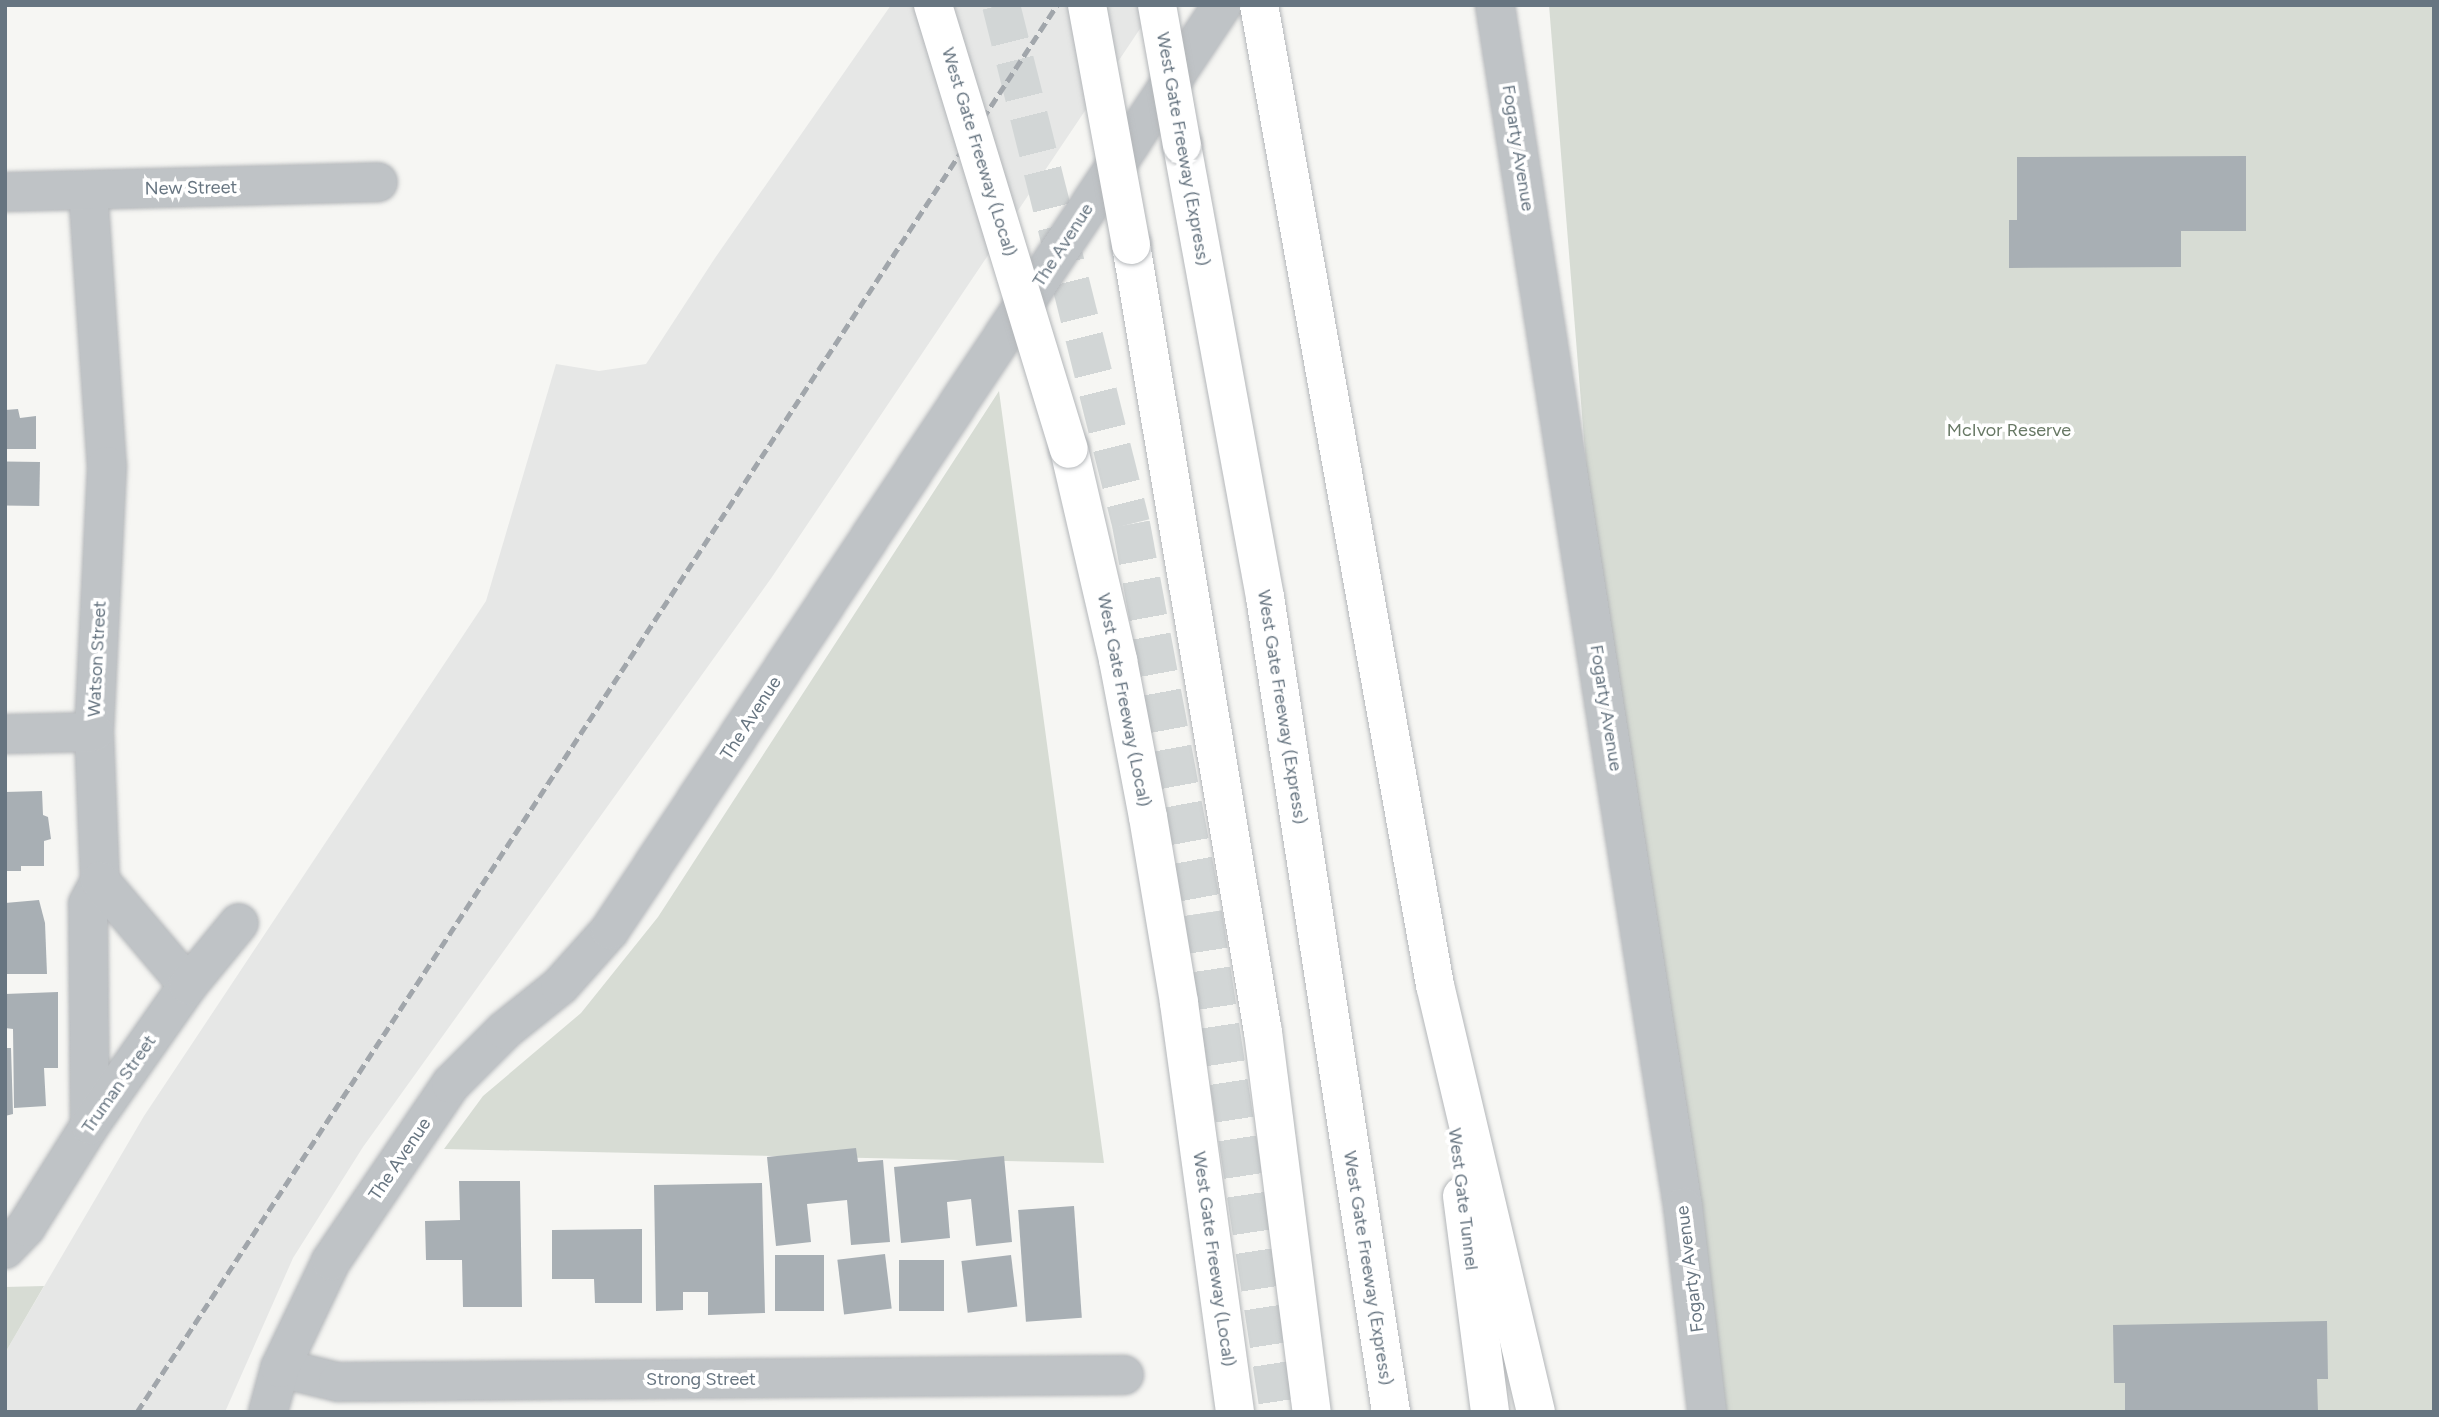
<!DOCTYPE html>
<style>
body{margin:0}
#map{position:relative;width:2439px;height:1417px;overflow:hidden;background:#f6f6f3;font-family:Figtree,sans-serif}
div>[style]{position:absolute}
.built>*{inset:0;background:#e6e7e6}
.green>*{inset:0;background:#d7dcd4}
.building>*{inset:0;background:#a8afb4;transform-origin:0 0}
.highway-tunnel>*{height:38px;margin-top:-19px;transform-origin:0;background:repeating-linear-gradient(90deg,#d2d6d6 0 38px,transparent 0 57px)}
.roads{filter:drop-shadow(0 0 2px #b4b7ba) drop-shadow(0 0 2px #b4b7ba)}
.minor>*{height:38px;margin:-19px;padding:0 19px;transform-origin:19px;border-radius:19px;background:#bfc3c6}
.highway>*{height:38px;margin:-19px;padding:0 19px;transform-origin:19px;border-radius:19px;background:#fff}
.rail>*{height:5px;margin-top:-2.5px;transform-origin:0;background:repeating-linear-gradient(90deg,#a1a6ab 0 10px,transparent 0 15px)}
.bridges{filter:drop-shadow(0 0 2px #b4b7ba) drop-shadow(0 0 2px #b4b7ba)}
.highway-bridge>*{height:38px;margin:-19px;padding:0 19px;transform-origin:19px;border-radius:19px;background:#fff}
span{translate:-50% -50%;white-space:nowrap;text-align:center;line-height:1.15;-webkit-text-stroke:7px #fff;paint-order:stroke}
.street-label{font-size:18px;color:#677581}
.park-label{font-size:18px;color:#687965}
.frame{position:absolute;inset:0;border:7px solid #677581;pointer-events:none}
</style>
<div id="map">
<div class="built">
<div style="clip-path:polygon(891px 5px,1156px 5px,772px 577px,363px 1147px,293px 1258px,225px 1412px,5px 1412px,5px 1353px,144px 1116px,486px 601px,556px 364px,599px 371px,646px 364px,715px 258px)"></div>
</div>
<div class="green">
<div style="clip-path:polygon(1549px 5px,2434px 5px,2434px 1412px,1707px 1412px,1605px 700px)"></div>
<div style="clip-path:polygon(999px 391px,1104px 1163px,444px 1149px,483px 1096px,581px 1013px,658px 917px)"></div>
<div style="clip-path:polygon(44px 1286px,5px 1353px,5px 1287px)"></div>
</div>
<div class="building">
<div style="clip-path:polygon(2246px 156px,2246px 231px,2181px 231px,2181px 267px,2009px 268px,2009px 220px,2017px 220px,2017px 157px)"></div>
<div style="clip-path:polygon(18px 409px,20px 418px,36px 416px,36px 449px,5px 449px,5px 410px)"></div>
<div style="left:40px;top:462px;width:44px;height:35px;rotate:91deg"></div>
<div style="clip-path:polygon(42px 791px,43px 815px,48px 817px,51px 839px,44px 841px,44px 866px,21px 866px,21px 871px,5px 871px,5px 792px)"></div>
<div style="clip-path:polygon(39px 900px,45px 923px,47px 974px,5px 974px,5px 903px)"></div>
<div style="clip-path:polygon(58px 992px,58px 1068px,44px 1068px,46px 1106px,14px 1108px,13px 1029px,5px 1028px,5px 994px)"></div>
<div style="clip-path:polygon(5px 1048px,11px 1048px,13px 1114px,5px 1116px)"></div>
<div style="clip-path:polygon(856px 1148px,858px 1162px,883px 1160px,890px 1242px,851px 1245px,847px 1200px,807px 1204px,811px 1242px,776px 1246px,767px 1157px)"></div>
<div style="clip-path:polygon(1004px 1156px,1012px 1242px,976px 1246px,971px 1199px,947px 1202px,950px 1238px,901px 1243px,894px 1167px)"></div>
<div style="clip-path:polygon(459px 1181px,520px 1181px,522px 1307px,463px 1307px,462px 1260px,426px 1260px,425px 1221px,460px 1220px)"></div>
<div style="clip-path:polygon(762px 1183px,765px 1313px,708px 1315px,708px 1292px,683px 1292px,683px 1310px,656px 1311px,654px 1185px)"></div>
<div style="left:1074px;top:1206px;width:112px;height:56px;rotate:86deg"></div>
<div style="clip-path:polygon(642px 1229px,642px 1303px,595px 1303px,594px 1279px,552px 1279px,552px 1230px)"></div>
<div style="left:885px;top:1254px;width:55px;height:48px;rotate:83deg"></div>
<div style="left:775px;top:1255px;width:49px;height:56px"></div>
<div style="left:1011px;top:1255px;width:52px;height:50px;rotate:83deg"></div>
<div style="left:899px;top:1260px;width:45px;height:51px"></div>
<div style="clip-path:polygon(2327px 1321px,2328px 1379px,2317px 1379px,2318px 1412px,2125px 1412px,2125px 1383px,2114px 1383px,2113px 1325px)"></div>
</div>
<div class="highway-tunnel">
<div style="left:1001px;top:5px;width:535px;rotate:75.94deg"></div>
<div style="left:1131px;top:524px;width:396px;rotate:79.5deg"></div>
<div style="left:1203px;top:913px;width:505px;rotate:81.34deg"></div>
</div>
<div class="roads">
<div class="minor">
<div style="left:1495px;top:5px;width:1217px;rotate:81.11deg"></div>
<div style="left:1683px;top:1207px;width:206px;rotate:83.3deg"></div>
<div style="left:88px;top:190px;width:277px;rotate:86.1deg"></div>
<div style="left:107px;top:466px;width:266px;rotate:92.8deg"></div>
<div style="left:94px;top:732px;width:149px;rotate:87.7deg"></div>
<div style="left:100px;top:881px;width:26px;rotate:118deg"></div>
<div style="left:88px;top:904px;width:221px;rotate:89.5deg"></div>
<div style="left:5px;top:192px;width:373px;rotate:-1.5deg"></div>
<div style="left:5px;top:734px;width:89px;rotate:-1.3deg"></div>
<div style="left:100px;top:881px;width:136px;rotate:49.8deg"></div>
<div style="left:5px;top:1249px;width:30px;rotate:-46deg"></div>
<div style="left:26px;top:1227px;width:120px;rotate:-57.9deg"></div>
<div style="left:90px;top:1125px;width:171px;rotate:-55deg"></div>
<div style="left:188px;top:985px;width:80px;rotate:-50.6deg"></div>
<div style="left:280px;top:1368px;width:60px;rotate:13.6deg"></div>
<div style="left:338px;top:1382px;width:786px;rotate:-0.51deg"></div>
<div style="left:268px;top:1412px;width:46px;rotate:-74.7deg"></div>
<div style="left:280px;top:1368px;width:119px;rotate:-64.5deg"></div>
<div style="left:331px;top:1261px;width:214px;rotate:-55.9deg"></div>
<div style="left:451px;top:1084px;width:76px;rotate:-45deg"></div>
<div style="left:505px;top:1030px;width:70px;rotate:-38.7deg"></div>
<div style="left:560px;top:986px;width:75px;rotate:-48.2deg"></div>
<div style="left:610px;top:930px;width:1109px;rotate:-56.51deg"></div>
</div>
<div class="highway">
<div style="left:1259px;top:5px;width:996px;rotate:79.82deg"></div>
<div style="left:1435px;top:985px;width:439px;rotate:76.7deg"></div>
<div style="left:1182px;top:145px;width:460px;rotate:79.6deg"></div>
<div style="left:1265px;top:597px;width:825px;rotate:81.21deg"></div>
<div style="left:1131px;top:245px;width:798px;rotate:80.48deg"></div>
<div style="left:1263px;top:1032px;width:383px;rotate:82.7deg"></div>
<div style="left:1069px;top:449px;width:217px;rotate:76.9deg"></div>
<div style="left:1118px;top:660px;width:160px;rotate:79.2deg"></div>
<div style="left:1148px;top:817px;width:189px;rotate:80.5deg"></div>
<div style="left:1179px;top:1003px;width:413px;rotate:82.2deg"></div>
<div style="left:1462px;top:1196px;width:218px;rotate:82.6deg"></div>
</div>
</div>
<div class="rail">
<div style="left:137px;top:1412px;width:1681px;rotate:-56.82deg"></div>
</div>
<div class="bridges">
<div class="highway-bridge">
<div style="left:933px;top:5px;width:464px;rotate:73deg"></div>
<div style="left:1087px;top:5px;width:244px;rotate:79.6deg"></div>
<div style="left:1157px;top:5px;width:142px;rotate:79.9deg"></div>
</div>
</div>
<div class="street-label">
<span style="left:1518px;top:148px;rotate:81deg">Fogarty Avenue</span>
<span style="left:1183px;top:149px;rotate:80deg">West Gate Freeway (Express)</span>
<span style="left:979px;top:152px;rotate:73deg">West Gate Freeway (Local)</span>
<span style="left:191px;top:188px;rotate:-1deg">New Street</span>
<span style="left:1063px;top:245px;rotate:-57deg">The Avenue</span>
<span style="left:97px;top:659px;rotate:-87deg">Watson Street</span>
<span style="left:1124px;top:700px;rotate:79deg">West Gate Freeway (Local)</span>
<span style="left:1282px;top:707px;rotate:81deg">West Gate Freeway (Express)</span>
<span style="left:1606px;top:708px;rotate:81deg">Fogarty Avenue</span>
<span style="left:751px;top:718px;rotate:-57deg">The Avenue</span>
<span style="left:119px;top:1084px;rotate:-55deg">Truman Street</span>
<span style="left:400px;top:1159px;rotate:-56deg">The Avenue</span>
<span style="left:1463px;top:1199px;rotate:83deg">West Gate Tunnel</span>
<span style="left:1214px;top:1259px;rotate:82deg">West Gate Freeway (Local)</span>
<span style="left:1368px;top:1268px;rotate:81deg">West Gate Freeway (Express)</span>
<span style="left:1690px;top:1269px;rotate:-97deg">Fogarty Avenue</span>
<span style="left:701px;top:1379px">Strong Street</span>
</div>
<div class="park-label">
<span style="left:2009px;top:430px">McIvor Reserve</span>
</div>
<div class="frame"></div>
</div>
